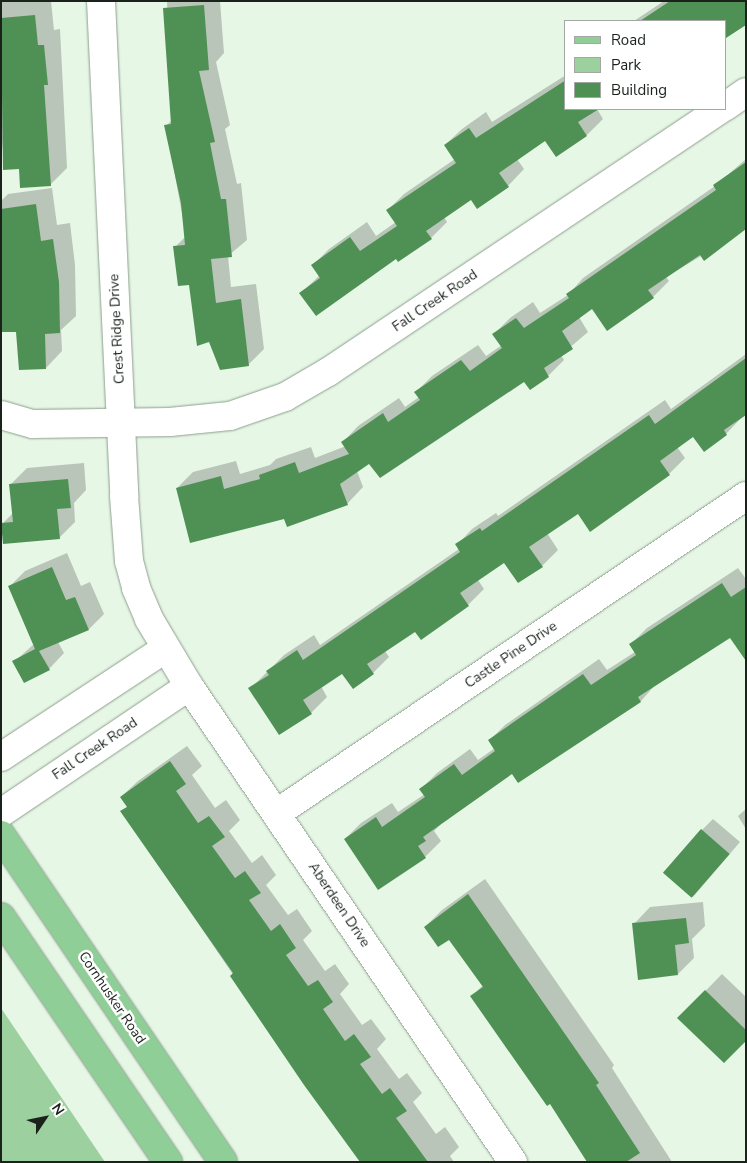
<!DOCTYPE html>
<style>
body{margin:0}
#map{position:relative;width:747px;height:1163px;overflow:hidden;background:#e6f7e6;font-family:"Nunito Sans",sans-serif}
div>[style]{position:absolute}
.green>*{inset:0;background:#9dd09f}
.shadow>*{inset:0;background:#0003}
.building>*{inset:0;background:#4f9154;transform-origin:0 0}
.roads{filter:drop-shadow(0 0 1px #8e9e8e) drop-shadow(0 0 1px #8e9e8e)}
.street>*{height:28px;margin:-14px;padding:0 14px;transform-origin:14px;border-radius:14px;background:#fff}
.primary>*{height:28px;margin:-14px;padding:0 14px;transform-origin:14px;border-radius:14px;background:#8fce97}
span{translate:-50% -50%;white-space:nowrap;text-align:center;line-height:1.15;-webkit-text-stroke:5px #fff;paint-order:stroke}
.street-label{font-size:14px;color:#1b221c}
.frame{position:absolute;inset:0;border:2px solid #1b221c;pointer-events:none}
.legend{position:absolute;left:564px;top:20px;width:162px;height:90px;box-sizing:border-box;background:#fff;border:1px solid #a4a7a4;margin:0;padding:6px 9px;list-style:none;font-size:15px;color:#1b221c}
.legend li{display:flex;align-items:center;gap:10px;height:25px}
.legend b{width:25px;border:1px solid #a4a7a4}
.north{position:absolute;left:20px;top:1093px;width:50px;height:50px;-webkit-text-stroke:4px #fff;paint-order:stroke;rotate:56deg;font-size:14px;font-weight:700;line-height:20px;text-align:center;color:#1b221c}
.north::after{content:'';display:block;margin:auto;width:18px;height:22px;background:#1b221c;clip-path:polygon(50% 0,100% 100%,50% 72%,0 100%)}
</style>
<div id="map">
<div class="green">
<div style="clip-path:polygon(1px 1008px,105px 1162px,1px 1162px)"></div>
</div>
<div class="shadow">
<div style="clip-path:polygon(1px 1px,51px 1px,54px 30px,60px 29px,67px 168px,50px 185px,20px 168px,5px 169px,1px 133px)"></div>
<div style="clip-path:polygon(167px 1px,220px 1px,224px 53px,216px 62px,230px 125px,225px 129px,237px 184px,241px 183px,247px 240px,228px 256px,231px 287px,256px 284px,264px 349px,248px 365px,190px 283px,175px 247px,186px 236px,166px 126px,172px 120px)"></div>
<div style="clip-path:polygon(664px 1px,746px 1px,746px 23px,726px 36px,726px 21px,634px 21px)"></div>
<div style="clip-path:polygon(566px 75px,566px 109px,597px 109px,603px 119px,587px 135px,546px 140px,517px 159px,524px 169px,508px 186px,471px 199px,444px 217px,447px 222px,431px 238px,396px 258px,301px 293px,320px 275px,313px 265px,329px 249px,367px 222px,376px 236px,396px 222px,388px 210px,404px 194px,455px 159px,445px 145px,462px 129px,486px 112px,492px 122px)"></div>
<div style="clip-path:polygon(746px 159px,746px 229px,666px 277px,669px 281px,653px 297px,593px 308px,579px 317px,588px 332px,561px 355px,564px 360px,548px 376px,524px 380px,370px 462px,357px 471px,363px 487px,347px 504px,285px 517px,177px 488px,193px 472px,236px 461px,240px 474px,270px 465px,276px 459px,311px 447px,315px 458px,346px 446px,343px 442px,358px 426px,399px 398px,405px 407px,419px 397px,416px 392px,432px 376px,478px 345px,486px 356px,502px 345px,494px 334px,510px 318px,533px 302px,540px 313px,568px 295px,583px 278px,715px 186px)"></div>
<div style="clip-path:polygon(52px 188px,57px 225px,70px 223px,75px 265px,76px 316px,61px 330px,62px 351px,46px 368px,18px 330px,1px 331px,1px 201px,8px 194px)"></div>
<div style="clip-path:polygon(746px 354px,746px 413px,726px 434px,704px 450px,694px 435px,677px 447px,685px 458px,669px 474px,578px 512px,547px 533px,558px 550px,542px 566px,505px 561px,478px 580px,484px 589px,468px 605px,415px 630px,385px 651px,389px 657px,373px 673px,342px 672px,321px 686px,327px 697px,311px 713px,280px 734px,250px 689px,284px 655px,314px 635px,320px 645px,459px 549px,457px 545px,472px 529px,496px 513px,498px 516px,665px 400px,671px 409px)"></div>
<div style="clip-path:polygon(84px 463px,86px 490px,74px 503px,75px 522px,59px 538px,3px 523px,13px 513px,11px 484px,27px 468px)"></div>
<div style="clip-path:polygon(67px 553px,81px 586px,90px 582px,104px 614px,89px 629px,58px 642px,64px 653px,49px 669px,14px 662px,34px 644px,10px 586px,25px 571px)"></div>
<div style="clip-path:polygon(738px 568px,746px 579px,746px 638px,730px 636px,656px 684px,641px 701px,518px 782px,512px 773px,441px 824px,434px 831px,441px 841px,425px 857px,345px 839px,361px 823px,392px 803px,398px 812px,425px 794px,421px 789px,437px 773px,470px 749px,478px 760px,495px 748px,489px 741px,505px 725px,599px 659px,607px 670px,635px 652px,631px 644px,647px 628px)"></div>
<div style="clip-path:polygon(187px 746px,202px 766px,192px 775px,215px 808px,226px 800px,240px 820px,229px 831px,252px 863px,262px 855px,276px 875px,266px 885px,288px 915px,297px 909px,312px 931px,303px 940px,325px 971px,335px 964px,349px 984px,340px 994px,362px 1025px,371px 1019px,386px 1039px,377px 1049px,399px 1079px,407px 1073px,422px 1093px,413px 1102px,436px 1134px,445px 1127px,459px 1147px,450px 1156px,454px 1162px,361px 1162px,122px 812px,128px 806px,121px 797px,138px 781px)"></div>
<div style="clip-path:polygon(746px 809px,746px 829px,738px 816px)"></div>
<div style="clip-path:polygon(713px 819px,740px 842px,693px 897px,702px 830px)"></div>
<div style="clip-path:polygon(485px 879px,614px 1065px,612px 1068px,672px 1162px,588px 1162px,550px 1102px,472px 996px,483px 985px,449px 938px,425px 927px,442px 910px)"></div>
<div style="clip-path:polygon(703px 902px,705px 926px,692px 939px,694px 958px,678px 974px,634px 924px,650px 907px)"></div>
<div style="clip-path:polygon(722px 974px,746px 997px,746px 1040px,679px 1018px)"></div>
</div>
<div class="building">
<div style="clip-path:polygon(670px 1px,746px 1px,746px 25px,726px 38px,726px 21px,640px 21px)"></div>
<div style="clip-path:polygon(204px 5px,209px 70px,199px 71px,215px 142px,210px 143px,221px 199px,226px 199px,232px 257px,211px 259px,216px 303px,241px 299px,249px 366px,220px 370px,209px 342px,197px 346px,189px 285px,178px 286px,173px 246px,185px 245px,181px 203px,164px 125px,171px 124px,163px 8px)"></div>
<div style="clip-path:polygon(35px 15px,38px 45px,44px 45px,48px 85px,44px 85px,51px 186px,20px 188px,19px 169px,3px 170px,1px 18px)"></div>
<div style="clip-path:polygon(566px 80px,566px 109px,599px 109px,578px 122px,587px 136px,556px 157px,545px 141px,499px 173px,509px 187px,477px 209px,471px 200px,426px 231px,432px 239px,398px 262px,396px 259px,316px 316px,299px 293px,320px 278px,311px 265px,350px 237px,360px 251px,397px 226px,386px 210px,456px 163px,444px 145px,469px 128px,476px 138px)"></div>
<div style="clip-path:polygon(746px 162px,746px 229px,704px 261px,700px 255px,648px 290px,654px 298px,607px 331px,592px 309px,562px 331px,573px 349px,544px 368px,549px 377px,530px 390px,524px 382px,380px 478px,369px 464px,340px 484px,348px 505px,287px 527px,284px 519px,190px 543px,176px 488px,221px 476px,224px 489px,260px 479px,259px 475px,295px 462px,299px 473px,349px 454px,341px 442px,383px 413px,388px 422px,420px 400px,414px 392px,461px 360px,470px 371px,502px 348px,492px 334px,516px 318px,524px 328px,569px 298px,566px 294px,716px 190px,713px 185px)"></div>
<div style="clip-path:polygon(36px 204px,41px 241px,53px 239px,59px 282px,60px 333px,45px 334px,46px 369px,19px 370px,16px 332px,1px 332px,1px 209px)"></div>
<div style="clip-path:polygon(746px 358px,746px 415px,724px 430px,727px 435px,704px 452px,693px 437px,660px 461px,670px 475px,590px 532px,578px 514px,529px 547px,543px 567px,518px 583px,504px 563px,460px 593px,469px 606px,421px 640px,415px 632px,367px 664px,374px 674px,353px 689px,342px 674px,303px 700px,312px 714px,279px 735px,248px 688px,269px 675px,266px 671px,297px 650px,303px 660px,460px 552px,455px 544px,480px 528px,482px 531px,649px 415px,655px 424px)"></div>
<div style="clip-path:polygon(68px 479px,71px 508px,57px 509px,60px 539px,3px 544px,1px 523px,13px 522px,9px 484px)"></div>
<div style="clip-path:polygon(52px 567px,66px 600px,75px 597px,89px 630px,39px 651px,50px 670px,24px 683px,12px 661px,35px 649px,8px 586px)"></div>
<div style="clip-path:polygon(722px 583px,731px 597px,746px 587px,746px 661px,730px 638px,638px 697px,641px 702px,518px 783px,512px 774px,423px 837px,426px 841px,418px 846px,426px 858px,378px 890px,344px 839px,376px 817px,382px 827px,425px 797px,419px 789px,454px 764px,462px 775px,495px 751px,488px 740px,583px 674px,591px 685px,636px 655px,629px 644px)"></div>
<div style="clip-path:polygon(170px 761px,186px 784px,176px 791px,198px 823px,209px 816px,225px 837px,212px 846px,235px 878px,245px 871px,261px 893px,249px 900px,271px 931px,280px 924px,296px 948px,286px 955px,308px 986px,318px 980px,333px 1002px,323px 1009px,345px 1041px,354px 1034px,371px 1057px,360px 1064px,382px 1094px,390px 1088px,407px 1111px,396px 1118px,428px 1162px,360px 1162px,304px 1085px,230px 976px,233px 973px,120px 811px,127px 807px,120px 797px)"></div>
<div style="left:701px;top:829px;width:38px;height:58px;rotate:41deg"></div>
<div style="clip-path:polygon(468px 894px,599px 1083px,596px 1085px,640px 1153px,626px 1162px,587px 1162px,550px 1104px,547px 1106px,470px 996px,483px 987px,449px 940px,438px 947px,424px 927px)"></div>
<div style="clip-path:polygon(686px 918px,689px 943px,675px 945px,678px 975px,638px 980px,632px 923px)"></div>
<div style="clip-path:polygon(705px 990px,746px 1030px,746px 1041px,724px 1063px,677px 1018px)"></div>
</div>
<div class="roads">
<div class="street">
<div style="left:101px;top:1px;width:496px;rotate:87.3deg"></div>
<div style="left:124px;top:496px;width:65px;rotate:85.6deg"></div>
<div style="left:129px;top:561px;width:28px;rotate:75deg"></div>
<div style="left:136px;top:588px;width:34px;rotate:67deg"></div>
<div style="left:149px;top:619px;width:78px;rotate:59.2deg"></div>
<div style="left:189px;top:686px;width:576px;rotate:55.76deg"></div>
<div style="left:726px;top:106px;width:24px;rotate:-35deg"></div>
<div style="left:1px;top:415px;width:33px;rotate:16deg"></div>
<div style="left:33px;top:424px;width:137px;rotate:-0.8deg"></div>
<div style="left:170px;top:422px;width:60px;rotate:-5.7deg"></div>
<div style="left:230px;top:416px;width:58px;rotate:-19.1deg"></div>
<div style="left:285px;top:397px;width:50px;rotate:-30.2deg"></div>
<div style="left:328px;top:372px;width:473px;rotate:-33.8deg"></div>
<div style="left:1px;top:757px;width:196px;rotate:-33.4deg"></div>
<div style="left:1px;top:813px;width:227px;rotate:-34deg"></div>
<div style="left:277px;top:813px;width:566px;rotate:-34.06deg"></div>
</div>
<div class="primary">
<div style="left:1px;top:835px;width:395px;rotate:55.8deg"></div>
<div style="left:1px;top:917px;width:297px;rotate:55.7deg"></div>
</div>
</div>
<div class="street-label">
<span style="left:435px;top:301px;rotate:-34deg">Fall Creek Road</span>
<span style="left:117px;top:329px;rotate:-93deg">Crest Ridge Drive</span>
<span style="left:511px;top:655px;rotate:-34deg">Castle Pine Drive</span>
<span style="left:95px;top:749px;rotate:-34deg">Fall Creek Road</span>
<span style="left:339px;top:905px;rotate:56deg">Aberdeen Drive</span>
<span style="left:112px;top:998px;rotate:56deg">Cornhusker Road</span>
</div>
<div class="frame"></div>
<ul class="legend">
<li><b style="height:6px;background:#8fce97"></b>Road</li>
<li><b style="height:14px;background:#9dd09f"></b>Park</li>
<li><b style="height:14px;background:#4f9154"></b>Building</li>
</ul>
<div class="north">N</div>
</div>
